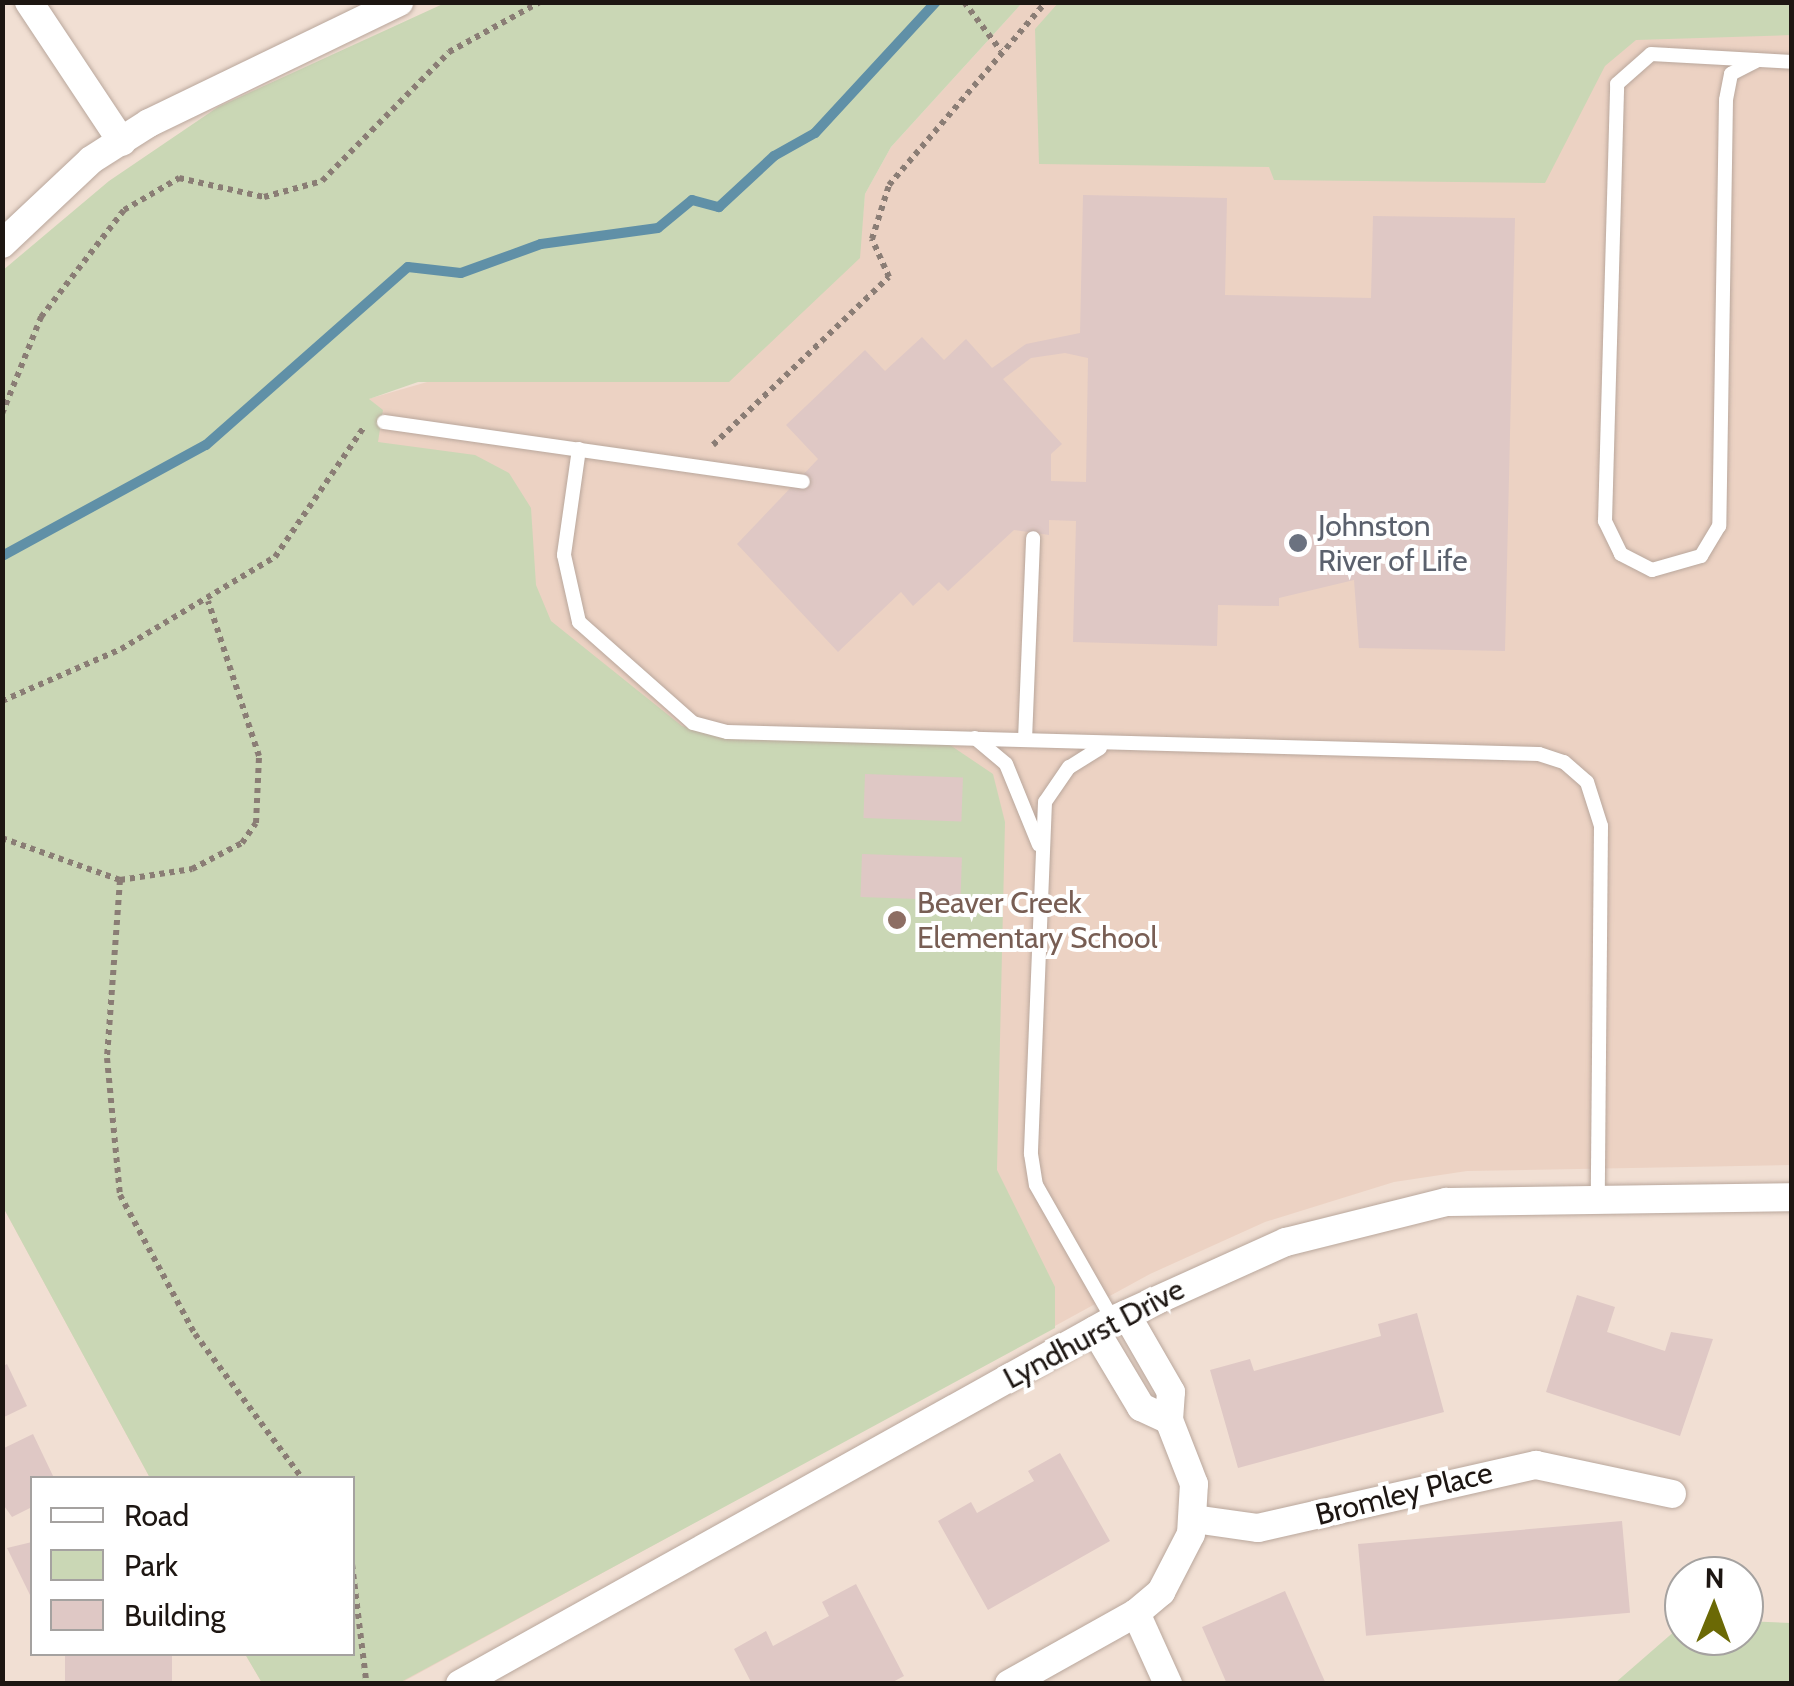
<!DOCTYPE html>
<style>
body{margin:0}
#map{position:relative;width:1794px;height:1686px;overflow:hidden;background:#f1dfd3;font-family:Cabin,sans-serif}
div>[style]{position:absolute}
.built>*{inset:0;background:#ecd2c3}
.green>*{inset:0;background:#cad7b5}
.stream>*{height:10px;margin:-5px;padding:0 5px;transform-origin:5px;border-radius:5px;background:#6090a7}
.building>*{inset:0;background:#dfc8c5;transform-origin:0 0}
.path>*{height:6px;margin-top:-3px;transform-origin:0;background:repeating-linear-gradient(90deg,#8a7d75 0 5px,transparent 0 10px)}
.roads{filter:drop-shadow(0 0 2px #b9a79c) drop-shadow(0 0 2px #b9a79c)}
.service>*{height:14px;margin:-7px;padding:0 7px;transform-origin:7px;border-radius:7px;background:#fff}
.minor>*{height:28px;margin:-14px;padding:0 14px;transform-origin:14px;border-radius:14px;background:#fff}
.dots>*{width:28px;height:28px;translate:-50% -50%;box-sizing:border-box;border:5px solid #fff;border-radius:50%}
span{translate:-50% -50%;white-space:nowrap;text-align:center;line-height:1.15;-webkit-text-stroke:8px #fff;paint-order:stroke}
.worship-label{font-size:30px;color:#5b616d}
.left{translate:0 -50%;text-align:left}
.education-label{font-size:30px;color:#785e54}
.street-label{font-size:30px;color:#1d1612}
.frame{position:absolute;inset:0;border:5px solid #1d1612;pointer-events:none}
.legend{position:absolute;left:30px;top:1476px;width:325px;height:180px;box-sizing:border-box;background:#fff;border:2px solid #a5a2a0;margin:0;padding:12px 18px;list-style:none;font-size:30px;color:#1d1612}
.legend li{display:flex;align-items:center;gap:20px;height:50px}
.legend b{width:50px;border:2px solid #a5a2a0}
.north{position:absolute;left:1664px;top:1556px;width:100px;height:100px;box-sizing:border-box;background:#fff;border:2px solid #a5a2a0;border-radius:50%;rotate:1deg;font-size:28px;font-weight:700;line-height:40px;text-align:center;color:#1d1612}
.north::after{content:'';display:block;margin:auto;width:35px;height:45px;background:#6b6905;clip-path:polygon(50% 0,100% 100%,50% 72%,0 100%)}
</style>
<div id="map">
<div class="built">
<div style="clip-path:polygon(1022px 3px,1791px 3px,1791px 1165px,1467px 1171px,1394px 1182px,1265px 1222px,1150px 1274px,399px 1684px,262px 1683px,245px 1654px,352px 1654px,352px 1478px,150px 1478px,3px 1207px,368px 399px,859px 258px,865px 194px,891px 147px)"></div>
</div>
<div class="green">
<div style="clip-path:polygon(1059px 2px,1791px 2px,1792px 35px,1636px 40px,1605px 66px,1545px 183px,1274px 180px,1269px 167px,1039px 164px,1035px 29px)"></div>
<div style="clip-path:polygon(445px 3px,1022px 3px,891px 147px,865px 194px,860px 258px,729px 382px,418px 382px,369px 399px,383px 410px,378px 442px,475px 455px,509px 473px,531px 508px,536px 585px,551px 621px,682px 726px,731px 739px,947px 743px,993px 774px,1005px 822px,997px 1170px,1055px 1287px,1055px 1328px,399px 1683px,262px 1683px,245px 1654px,352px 1654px,352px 1478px,150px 1478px,3px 1207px,2px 271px,109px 181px,218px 107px)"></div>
<div style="clip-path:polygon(1744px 1621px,1791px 1623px,1791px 1683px,1615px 1683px,1684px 1623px,1684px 1636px,1744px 1636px)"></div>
</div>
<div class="stream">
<div style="left:2px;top:556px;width:232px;rotate:-28.6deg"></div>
<div style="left:206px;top:445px;width:269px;rotate:-41.4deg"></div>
<div style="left:408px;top:267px;width:53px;rotate:6.5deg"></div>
<div style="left:461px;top:273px;width:85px;rotate:-19.9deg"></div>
<div style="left:541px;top:244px;width:118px;rotate:-7.8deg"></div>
<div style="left:658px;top:228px;width:44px;rotate:-39.5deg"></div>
<div style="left:692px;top:200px;width:28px;rotate:15deg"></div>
<div style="left:719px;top:207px;width:75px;rotate:-42.8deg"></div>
<div style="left:774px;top:156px;width:47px;rotate:-29.3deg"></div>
<div style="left:815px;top:133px;width:178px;rotate:-47.3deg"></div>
</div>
<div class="building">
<div style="clip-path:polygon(evenodd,1083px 195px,1227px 198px,1225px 295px,1371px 298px,1373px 216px,1515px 218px,1505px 651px,1359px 648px,1354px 580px,1279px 598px,1279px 606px,1218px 605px,1217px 646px,1073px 642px,1076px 521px,1049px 520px,1049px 535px,1014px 530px,948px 591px,939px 582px,913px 606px,901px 592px,838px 652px,737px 544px,818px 459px,786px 425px,865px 350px,885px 371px,922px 337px,944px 360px,966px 339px,992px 368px,1026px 344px,1080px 333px,1083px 195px,1065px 353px,1088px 358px,1086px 482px,1051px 481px,1051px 454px,1062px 444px,1003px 379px,1031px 358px,1065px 353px)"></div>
<div style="left:865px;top:774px;width:98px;height:44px;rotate:2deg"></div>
<div style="left:862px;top:854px;width:100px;height:43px;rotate:2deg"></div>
<div style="clip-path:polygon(1577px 1295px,1615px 1307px,1607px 1332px,1665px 1351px,1671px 1332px,1713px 1339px,1680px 1436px,1546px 1392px)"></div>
<div style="clip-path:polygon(1417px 1313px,1444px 1412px,1238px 1468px,1210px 1370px,1250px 1359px,1254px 1371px,1381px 1336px,1378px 1324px)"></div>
<div style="clip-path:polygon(7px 1364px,27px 1406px,2px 1418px,2px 1367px)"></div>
<div style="clip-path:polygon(33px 1434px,54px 1478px,32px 1478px,32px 1507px,12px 1517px,2px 1503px,2px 1449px)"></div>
<div style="clip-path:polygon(1060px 1453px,1110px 1541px,988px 1610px,938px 1521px,971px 1502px,977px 1513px,1034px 1481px,1028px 1471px)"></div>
<div style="left:1622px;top:1521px;width:92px;height:265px;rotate:85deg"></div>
<div style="clip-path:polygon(32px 1542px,32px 1597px,31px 1597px,7px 1548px)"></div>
<div style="clip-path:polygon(856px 1584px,904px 1676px,889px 1684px,752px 1684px,734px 1649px,766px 1631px,773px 1646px,829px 1616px,822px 1602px)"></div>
<div style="clip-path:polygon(1285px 1591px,1326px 1684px,1227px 1684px,1202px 1627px)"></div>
<div style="left:65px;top:1654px;width:107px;height:30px"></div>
</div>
<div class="path">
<div style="left:690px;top:2px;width:33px"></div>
<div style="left:964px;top:2px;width:61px;rotate:52.9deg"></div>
<div style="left:2px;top:414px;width:105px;rotate:-68.1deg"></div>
<div style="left:41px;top:317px;width:135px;rotate:-52.2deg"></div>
<div style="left:124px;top:210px;width:64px;rotate:-30.2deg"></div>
<div style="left:179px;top:178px;width:87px;rotate:12.6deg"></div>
<div style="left:264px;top:197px;width:60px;rotate:-15.4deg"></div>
<div style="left:322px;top:181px;width:181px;rotate:-45.4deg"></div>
<div style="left:449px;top:52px;width:104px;rotate:-28.8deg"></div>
<div style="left:713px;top:445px;width:243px;rotate:-43.7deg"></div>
<div style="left:889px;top:277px;width:42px;rotate:-114.1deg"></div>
<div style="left:872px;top:239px;width:57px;rotate:-72.5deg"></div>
<div style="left:889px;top:185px;width:241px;rotate:-49.4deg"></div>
<div style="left:2px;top:701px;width:130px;rotate:-23.6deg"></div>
<div style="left:121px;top:649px;width:179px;rotate:-30.9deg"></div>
<div style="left:275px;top:557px;width:158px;rotate:-55.6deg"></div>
<div style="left:2px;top:838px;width:125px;rotate:19.6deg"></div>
<div style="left:120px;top:880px;width:73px;rotate:-8.7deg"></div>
<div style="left:192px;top:869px;width:56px;rotate:-27.5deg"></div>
<div style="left:242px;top:843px;width:24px;rotate:-55deg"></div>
<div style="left:256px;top:823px;width:67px;rotate:-87.4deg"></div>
<div style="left:259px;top:756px;width:163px;rotate:-108.2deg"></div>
<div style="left:120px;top:880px;width:178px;rotate:94.2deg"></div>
<div style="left:107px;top:1058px;width:138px;rotate:84.6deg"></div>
<div style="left:120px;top:1195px;width:158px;rotate:61.7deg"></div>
<div style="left:195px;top:1334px;width:179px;rotate:53.4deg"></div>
<div style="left:352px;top:1564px;width:117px;rotate:83.1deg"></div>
</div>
<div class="roads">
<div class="service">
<div style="left:1756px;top:61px;width:28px;rotate:153deg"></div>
<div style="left:1731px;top:74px;width:26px;rotate:101deg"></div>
<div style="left:1726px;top:100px;width:426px;rotate:90.9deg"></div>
<div style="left:1719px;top:526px;width:35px;rotate:121deg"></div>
<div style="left:1701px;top:556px;width:51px;rotate:164.1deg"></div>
<div style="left:1652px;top:570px;width:35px;rotate:-153deg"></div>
<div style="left:1621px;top:554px;width:37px;rotate:-116deg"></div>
<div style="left:1605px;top:521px;width:437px;rotate:-88.4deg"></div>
<div style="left:1617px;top:84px;width:45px;rotate:-41.4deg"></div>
<div style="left:1651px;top:54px;width:141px;rotate:3.2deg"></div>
<div style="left:384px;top:422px;width:423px;rotate:8.1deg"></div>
<div style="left:579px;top:449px;width:107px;rotate:98.1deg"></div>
<div style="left:564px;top:555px;width:69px;rotate:77.4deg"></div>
<div style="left:579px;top:622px;width:152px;rotate:41.5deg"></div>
<div style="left:693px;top:723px;width:35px;rotate:15deg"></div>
<div style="left:727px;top:732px;width:812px;rotate:1.55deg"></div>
<div style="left:1539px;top:754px;width:26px;rotate:18deg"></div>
<div style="left:1564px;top:762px;width:30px;rotate:41deg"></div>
<div style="left:1587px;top:782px;width:46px;rotate:72.3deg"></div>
<div style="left:1601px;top:826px;width:368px;rotate:90.5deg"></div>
<div style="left:975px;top:738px;width:40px;rotate:40deg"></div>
<div style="left:1006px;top:764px;width:87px;rotate:67.8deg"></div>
<div style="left:1025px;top:740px;width:202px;rotate:-87.7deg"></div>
<div style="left:1100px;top:748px;width:36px;rotate:148deg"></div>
<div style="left:1069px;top:767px;width:42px;rotate:124.4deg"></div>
<div style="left:1045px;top:802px;width:352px;rotate:92.3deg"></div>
<div style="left:1031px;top:1154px;width:31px;rotate:81deg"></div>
<div style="left:1036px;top:1185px;width:155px;rotate:60.3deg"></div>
</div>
<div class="minor">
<div style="left:29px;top:2px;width:168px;rotate:56.4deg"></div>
<div style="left:2px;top:244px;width:122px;rotate:-43.3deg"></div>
<div style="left:91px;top:160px;width:69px;rotate:-32.5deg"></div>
<div style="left:149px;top:123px;width:278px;rotate:-25.8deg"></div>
<div style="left:1095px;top:1330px;width:90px;rotate:59.1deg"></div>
<div style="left:1141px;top:1407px;width:31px;rotate:25deg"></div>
<div style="left:1194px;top:1519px;width:65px;rotate:8deg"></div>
<div style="left:1258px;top:1528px;width:285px;rotate:-12.8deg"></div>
<div style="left:1536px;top:1465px;width:139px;rotate:12deg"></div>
<div style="left:1136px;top:1613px;width:78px;rotate:65.7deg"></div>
<div style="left:460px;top:1684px;width:748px;rotate:-29.14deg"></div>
<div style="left:1113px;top:1320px;width:190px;rotate:-24.3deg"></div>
<div style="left:1286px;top:1242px;width:165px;rotate:-14deg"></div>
<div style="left:1446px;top:1202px;width:346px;rotate:-0.8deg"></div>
<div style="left:1009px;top:1684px;width:145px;rotate:-29.2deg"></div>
<div style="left:1136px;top:1613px;width:33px;rotate:-40deg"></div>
<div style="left:1161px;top:1592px;width:65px;rotate:-62.7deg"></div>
<div style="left:1191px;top:1534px;width:50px;rotate:-86.6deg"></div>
<div style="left:1194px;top:1484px;width:69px;rotate:-111.3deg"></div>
<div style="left:1169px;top:1420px;width:28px;rotate:-86deg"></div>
<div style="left:1171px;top:1392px;width:90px;rotate:-120deg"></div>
</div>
</div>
<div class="dots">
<div style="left:1298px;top:543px;background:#6b7280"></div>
<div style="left:897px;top:920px;background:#8d6e63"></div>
</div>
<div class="worship-label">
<span class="left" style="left:1318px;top:543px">Johnston<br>River of Life</span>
</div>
<div class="education-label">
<span class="left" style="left:917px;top:920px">Beaver Creek<br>Elementary School</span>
</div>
<div class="street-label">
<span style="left:1094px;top:1334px;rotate:-28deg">Lyndhurst Drive</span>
<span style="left:1404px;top:1494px;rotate:-14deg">Bromley Place</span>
</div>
<div class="frame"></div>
<ul class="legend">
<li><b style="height:12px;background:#fff"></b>Road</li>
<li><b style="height:28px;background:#cad7b5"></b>Park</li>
<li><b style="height:28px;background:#dfc8c5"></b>Building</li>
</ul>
<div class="north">N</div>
</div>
